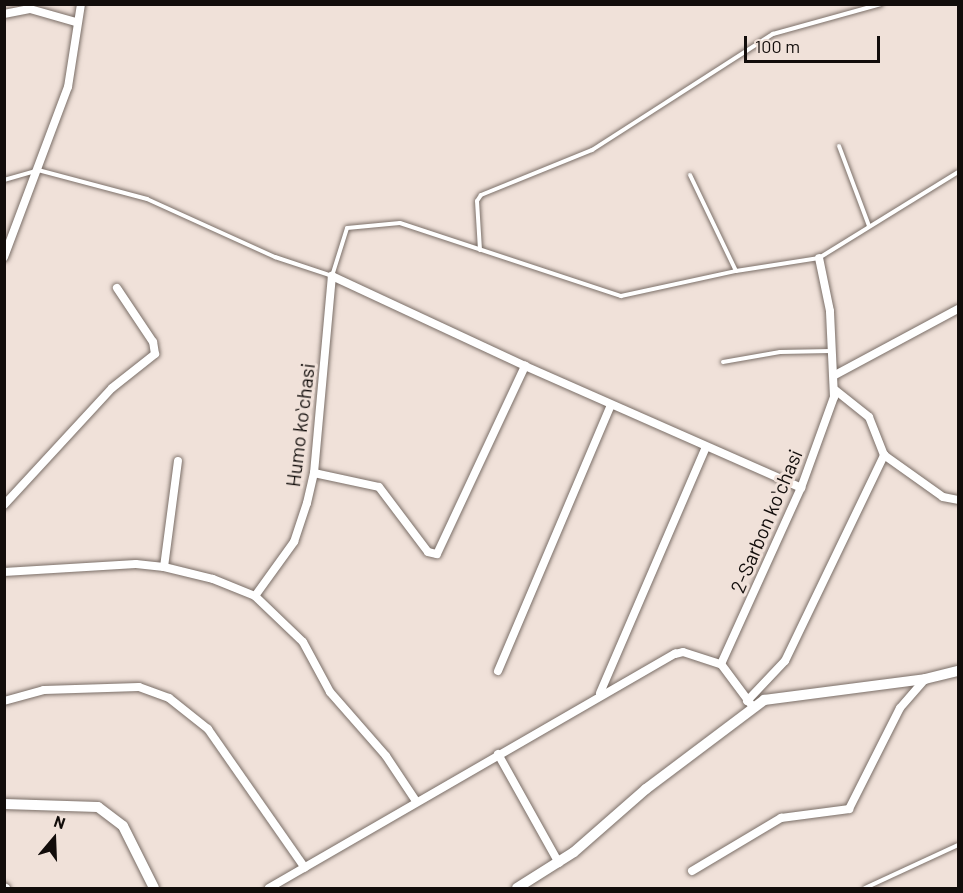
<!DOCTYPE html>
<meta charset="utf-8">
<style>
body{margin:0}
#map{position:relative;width:963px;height:893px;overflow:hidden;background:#f0e1d9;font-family:Barlow,sans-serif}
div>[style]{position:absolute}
.roads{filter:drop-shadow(0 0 2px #7a6e67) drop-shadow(0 0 2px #7a6e67)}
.service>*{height:4px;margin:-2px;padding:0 2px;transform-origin:2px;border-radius:2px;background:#fff}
.minor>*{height:8px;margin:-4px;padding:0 4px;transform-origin:4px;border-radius:4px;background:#fff}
.tertiary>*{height:10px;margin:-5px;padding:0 5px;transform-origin:5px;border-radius:5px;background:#fff}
span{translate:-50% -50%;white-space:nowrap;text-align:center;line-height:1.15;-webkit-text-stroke:6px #f0e1d9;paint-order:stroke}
.street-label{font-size:20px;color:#120d0b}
.frame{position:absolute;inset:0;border:6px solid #120d0b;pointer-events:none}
.north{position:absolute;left:24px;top:809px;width:60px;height:60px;-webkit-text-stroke:4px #f0e1d9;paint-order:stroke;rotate:19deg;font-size:16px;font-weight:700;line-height:24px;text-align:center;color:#120d0b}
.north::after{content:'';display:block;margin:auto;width:21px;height:27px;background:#120d0b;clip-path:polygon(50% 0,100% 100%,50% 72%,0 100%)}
.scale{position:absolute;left:744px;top:36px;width:136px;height:27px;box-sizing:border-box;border:3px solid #120d0b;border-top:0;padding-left:8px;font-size:18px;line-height:21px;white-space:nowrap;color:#120d0b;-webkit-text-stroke:4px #f0e1d9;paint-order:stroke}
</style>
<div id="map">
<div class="roads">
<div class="service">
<div style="left:839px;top:146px;width:85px;rotate:69.4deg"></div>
<div style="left:690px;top:175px;width:106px;rotate:64.4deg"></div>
<div style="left:4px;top:180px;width:35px;rotate:-16deg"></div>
<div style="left:38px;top:170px;width:113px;rotate:14.9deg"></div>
<div style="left:147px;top:199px;width:141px;rotate:24.4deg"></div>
<div style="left:275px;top:257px;width:60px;rotate:18.4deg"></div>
<div style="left:332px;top:276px;width:50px;rotate:-72.6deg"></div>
<div style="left:347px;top:228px;width:53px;rotate:-5.4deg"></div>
<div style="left:400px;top:223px;width:233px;rotate:18.3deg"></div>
<div style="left:621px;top:296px;width:118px;rotate:-12.3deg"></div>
<div style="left:736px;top:271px;width:84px;rotate:-8.9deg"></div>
<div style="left:819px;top:258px;width:163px;rotate:-31.7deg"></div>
<div style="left:480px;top:250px;width:49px;rotate:-93.5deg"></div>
<div style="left:477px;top:201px;width:7px;rotate:-56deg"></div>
<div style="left:481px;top:195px;width:120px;rotate:-22.1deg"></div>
<div style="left:592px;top:150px;width:215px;rotate:-32.7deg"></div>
<div style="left:773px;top:34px;width:112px;rotate:-15.5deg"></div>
<div style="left:723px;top:362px;width:58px;rotate:-10deg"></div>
<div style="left:780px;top:352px;width:51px;rotate:-1.1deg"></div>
<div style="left:865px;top:888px;width:102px;rotate:-24.8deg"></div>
</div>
<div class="minor">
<div style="left:4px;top:14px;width:26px;rotate:-11deg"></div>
<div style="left:30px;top:9px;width:48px;rotate:15.8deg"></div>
<div style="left:4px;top:257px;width:182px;rotate:-69.4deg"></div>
<div style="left:68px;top:87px;width:84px;rotate:-81.1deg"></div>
<div style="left:835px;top:375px;width:140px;rotate:-28.2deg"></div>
<div style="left:884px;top:455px;width:72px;rotate:35.4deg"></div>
<div style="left:943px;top:497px;width:15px;rotate:11deg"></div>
<div style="left:314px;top:473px;width:66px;rotate:12.2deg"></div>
<div style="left:379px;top:487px;width:81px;rotate:53deg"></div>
<div style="left:428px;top:552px;width:9px;rotate:13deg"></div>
<div style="left:437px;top:554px;width:208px;rotate:-64.9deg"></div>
<div style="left:4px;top:505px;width:159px;rotate:-47.3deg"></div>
<div style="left:112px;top:388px;width:55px;rotate:-38.3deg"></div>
<div style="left:155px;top:354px;width:12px;rotate:-99deg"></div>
<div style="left:153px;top:342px;width:65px;rotate:-123.7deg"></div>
<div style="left:164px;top:567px;width:107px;rotate:-82.5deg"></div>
<div style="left:4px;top:572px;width:132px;rotate:-3.5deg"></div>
<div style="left:136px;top:564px;width:28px;rotate:6deg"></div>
<div style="left:164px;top:567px;width:50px;rotate:13.8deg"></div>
<div style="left:213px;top:579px;width:45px;rotate:22deg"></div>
<div style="left:255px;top:596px;width:67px;rotate:-54.2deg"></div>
<div style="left:294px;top:542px;width:41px;rotate:-71.6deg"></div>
<div style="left:307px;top:503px;width:31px;rotate:-77deg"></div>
<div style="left:314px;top:473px;width:198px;rotate:-84.8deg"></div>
<div style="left:332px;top:276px;width:213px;rotate:25deg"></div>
<div style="left:525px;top:366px;width:302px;rotate:23.8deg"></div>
<div style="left:255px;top:596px;width:66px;rotate:43.8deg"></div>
<div style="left:303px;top:642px;width:57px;rotate:61.6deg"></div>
<div style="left:330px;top:692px;width:85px;rotate:48.8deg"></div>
<div style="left:386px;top:756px;width:54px;rotate:56.3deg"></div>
<div style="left:721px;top:664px;width:193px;rotate:-65.6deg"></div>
<div style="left:801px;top:488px;width:97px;rotate:-70.1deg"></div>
<div style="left:834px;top:397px;width:86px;rotate:-92.7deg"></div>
<div style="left:830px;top:311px;width:54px;rotate:-101.7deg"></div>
<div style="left:498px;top:671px;width:289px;rotate:-67deg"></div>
<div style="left:600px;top:693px;width:268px;rotate:-66.7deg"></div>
<div style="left:4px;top:701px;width:41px;rotate:-15.4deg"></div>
<div style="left:44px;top:690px;width:95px;rotate:-1.8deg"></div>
<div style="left:139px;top:687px;width:32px;rotate:20deg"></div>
<div style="left:169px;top:698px;width:50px;rotate:38.5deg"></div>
<div style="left:208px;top:729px;width:169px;rotate:55.1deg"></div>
<div style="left:747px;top:701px;width:55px;rotate:-46.5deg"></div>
<div style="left:785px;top:661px;width:229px;rotate:-64.3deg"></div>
<div style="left:884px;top:455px;width:41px;rotate:-111.5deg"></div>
<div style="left:869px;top:417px;width:43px;rotate:-141.5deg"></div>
<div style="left:498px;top:754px;width:125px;rotate:60.8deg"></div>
<div style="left:692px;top:871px;width:104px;rotate:-30.8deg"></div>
<div style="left:781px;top:818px;width:69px;rotate:-7.5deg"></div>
<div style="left:849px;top:809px;width:113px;rotate:-63.2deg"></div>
<div style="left:900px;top:708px;width:38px;rotate:-49deg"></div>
<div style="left:4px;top:887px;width:2px;rotate:27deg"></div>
<div style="left:269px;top:888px;width:469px;rotate:-30deg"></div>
<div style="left:675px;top:654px;width:8px;rotate:-14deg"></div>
<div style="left:683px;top:652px;width:40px;rotate:18deg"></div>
<div style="left:721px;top:664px;width:54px;rotate:53.3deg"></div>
</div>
<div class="tertiary">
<div style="left:4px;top:804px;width:94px;rotate:1.8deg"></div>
<div style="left:98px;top:807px;width:31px;rotate:37deg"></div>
<div style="left:123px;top:826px;width:69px;rotate:63.4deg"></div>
<div style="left:517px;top:888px;width:67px;rotate:-32.3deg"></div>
<div style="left:574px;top:852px;width:96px;rotate:-41.2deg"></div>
<div style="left:646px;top:789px;width:148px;rotate:-37deg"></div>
<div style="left:764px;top:700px;width:162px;rotate:-7.4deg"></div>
<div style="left:925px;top:679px;width:34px;rotate:-14deg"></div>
</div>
</div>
<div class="street-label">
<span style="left:300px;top:425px;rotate:-83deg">Humo koʻchasi</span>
<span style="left:766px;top:521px;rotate:-67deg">2-Sarbon koʻchasi</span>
</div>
<div class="frame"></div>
<div class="north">N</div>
<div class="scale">100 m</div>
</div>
